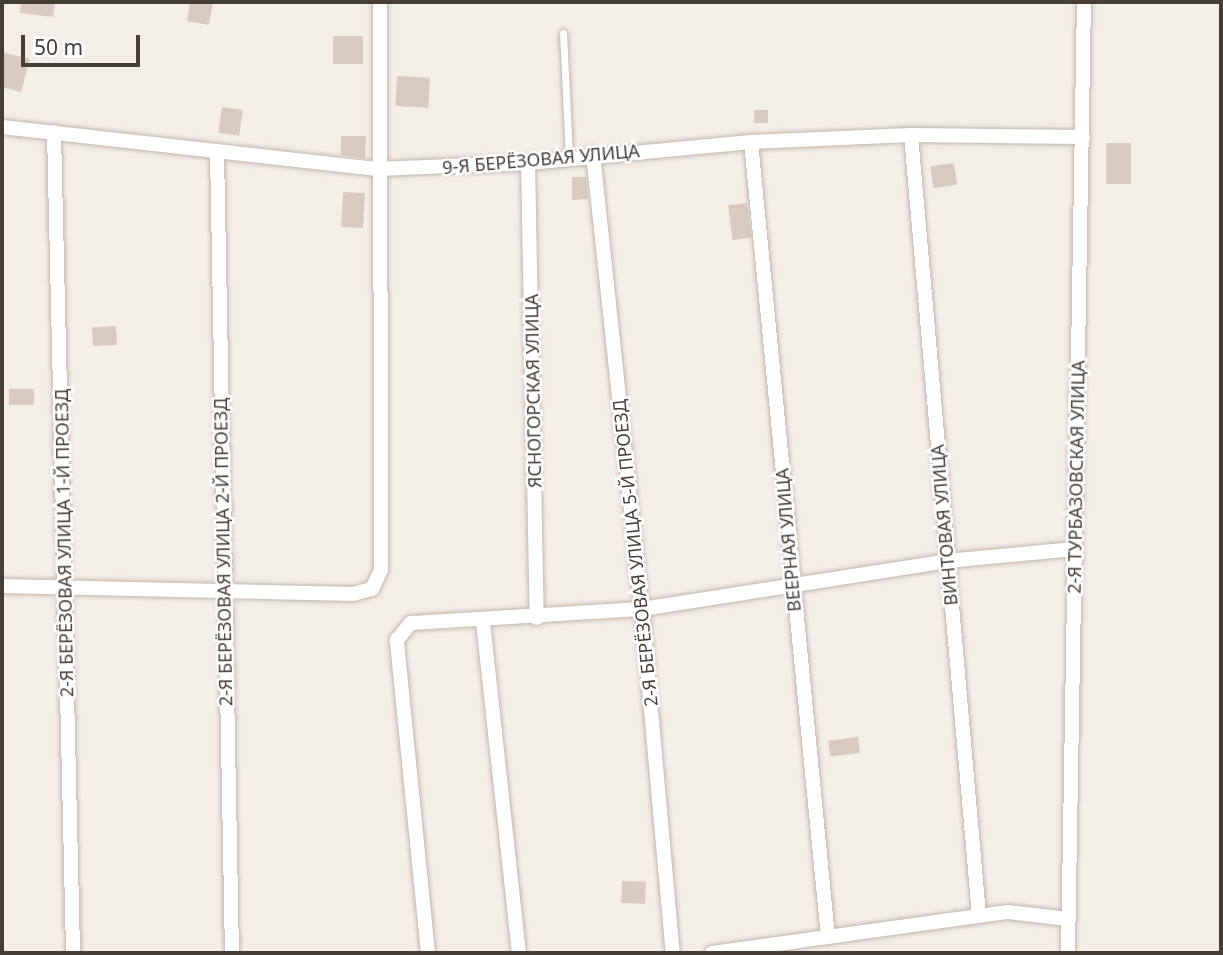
<!DOCTYPE html>
<meta charset="utf-8">
<style>
body{margin:0}
#map{position:relative;width:1223px;height:955px;overflow:hidden;background:#f4eee8;font-family:"Noto Sans",sans-serif}
div>[style]{position:absolute}
.building>*{inset:0;background:#d9cbc0;transform-origin:0 0}
.roads{filter:drop-shadow(0 0 2px #c3b7ad) drop-shadow(0 0 2px #c3b7ad)}
.service>*{height:7px;margin:-3.5px;padding:0 3.5px;transform-origin:3.5px;border-radius:3.5px;background:#fff}
.minor>*{height:14px;margin:-7px;padding:0 7px;transform-origin:7px;border-radius:7px;background:#fff}
span{translate:-50% -50%;white-space:nowrap;text-align:center;line-height:1.15;-webkit-text-stroke:5px #fff;paint-order:stroke}
.street-label{font-size:18px;color:#473e37}
.frame{position:absolute;inset:0;border:4px solid #473e37;pointer-events:none}
.scale{position:absolute;left:21px;top:35px;width:119px;height:32px;box-sizing:border-box;border:4px solid #473e37;border-top:0;padding-left:9px;font-size:21px;line-height:24px;white-space:nowrap;color:#473e37;-webkit-text-stroke:5px #fff;paint-order:stroke}
</style>
<div id="map">
<div class="building">
<div style="clip-path:polygon(21px 2px,55px 2px,53px 17px,20px 13px)"></div>
<div style="clip-path:polygon(190px 2px,213px 2px,209px 25px,187px 21px)"></div>
<div style="left:363px;top:36px;width:28px;height:30px;rotate:90deg"></div>
<div style="clip-path:polygon(2px 52px,30px 59px,21px 92px,2px 87px)"></div>
<div style="left:397px;top:76px;width:33px;height:30px;rotate:3deg"></div>
<div style="left:222px;top:107px;width:21px;height:26px;rotate:8deg"></div>
<div style="left:754px;top:110px;width:14px;height:13px"></div>
<div style="clip-path:polygon(341px 136px,366px 136px,365px 158px,341px 155px)"></div>
<div style="left:1106px;top:143px;width:25px;height:41px"></div>
<div style="left:954px;top:163px;width:22px;height:24px;rotate:82deg"></div>
<div style="clip-path:polygon(572px 177px,586px 177px,588px 199px,572px 200px)"></div>
<div style="left:343px;top:192px;width:22px;height:35px;rotate:3deg"></div>
<div style="left:747px;top:203px;width:35px;height:19px;rotate:83deg"></div>
<div style="left:116px;top:326px;width:19px;height:24px;rotate:87deg"></div>
<div style="left:34px;top:389px;width:16px;height:25px;rotate:90deg"></div>
<div style="left:858px;top:737px;width:16px;height:30px;rotate:83deg"></div>
<div style="left:622px;top:881px;width:24px;height:22px;rotate:2deg"></div>
</div>
<div class="roads">
<div class="service">
<div style="left:563px;top:33px;width:124px;rotate:87.2deg"></div>
</div>
<div class="minor">
<div style="left:2px;top:127px;width:377px;rotate:6.4deg"></div>
<div style="left:377px;top:169px;width:151px;rotate:-2.3deg"></div>
<div style="left:528px;top:163px;width:224px;rotate:-5.4deg"></div>
<div style="left:751px;top:142px;width:160px;rotate:-2.5deg"></div>
<div style="left:911px;top:135px;width:172px;rotate:0.7deg"></div>
<div style="left:54px;top:132px;width:821px;rotate:88.67deg"></div>
<div style="left:911px;top:135px;width:783px;rotate:85.02deg"></div>
<div style="left:751px;top:142px;width:799px;rotate:84.47deg"></div>
<div style="left:217px;top:151px;width:802px;rotate:88.93deg"></div>
<div style="left:593px;top:154px;width:458px;rotate:83.9deg"></div>
<div style="left:642px;top:609px;width:345px;rotate:84.9deg"></div>
<div style="left:528px;top:163px;width:455px;rotate:88.9deg"></div>
<div style="left:2px;top:586px;width:351px;rotate:1.3deg"></div>
<div style="left:353px;top:594px;width:20px;rotate:-15deg"></div>
<div style="left:372px;top:589px;width:21px;rotate:-65deg"></div>
<div style="left:381px;top:570px;width:568px;rotate:-90.1deg"></div>
<div style="left:483px;top:622px;width:333px;rotate:83.8deg"></div>
<div style="left:428px;top:953px;width:315px;rotate:-95.7deg"></div>
<div style="left:397px;top:640px;width:22px;rotate:-51deg"></div>
<div style="left:411px;top:623px;width:231px;rotate:-3.5deg"></div>
<div style="left:642px;top:609px;width:309px;rotate:-8.9deg"></div>
<div style="left:947px;top:561px;width:128px;rotate:-5.4deg"></div>
<div style="left:712px;top:953px;width:299px;rotate:-7.9deg"></div>
<div style="left:1008px;top:912px;width:60px;rotate:6.7deg"></div>
<div style="left:1068px;top:953px;width:951px;rotate:-89.04deg"></div>
</div>
</div>
<div class="street-label">
<span style="left:541px;top:159px;rotate:-5deg">9-Я БЕРЁЗОВАЯ УЛИЦА</span>
<span style="left:533px;top:391px;rotate:-91deg">ЯСНОГОРСКАЯ УЛИЦА</span>
<span style="left:1076px;top:477px;rotate:-89deg">2-Я ТУРБАЗОВСКАЯ УЛИЦА</span>
<span style="left:944px;top:525px;rotate:-95deg">ВИНТОВАЯ УЛИЦА</span>
<span style="left:788px;top:540px;rotate:-95deg">ВЕЕРНАЯ УЛИЦА</span>
<span style="left:64px;top:543px;rotate:-91deg">2-Я БЕРЁЗОВАЯ УЛИЦА 1-Й ПРОЕЗД</span>
<span style="left:223px;top:552px;rotate:-91deg">2-Я БЕРЁЗОВАЯ УЛИЦА 2-Й ПРОЕЗД</span>
<span style="left:635px;top:553px;rotate:-96deg">2-Я БЕРЁЗОВАЯ УЛИЦА 5-Й ПРОЕЗД</span>
</div>
<div class="frame"></div>
<div class="scale">50 m</div>
</div>
